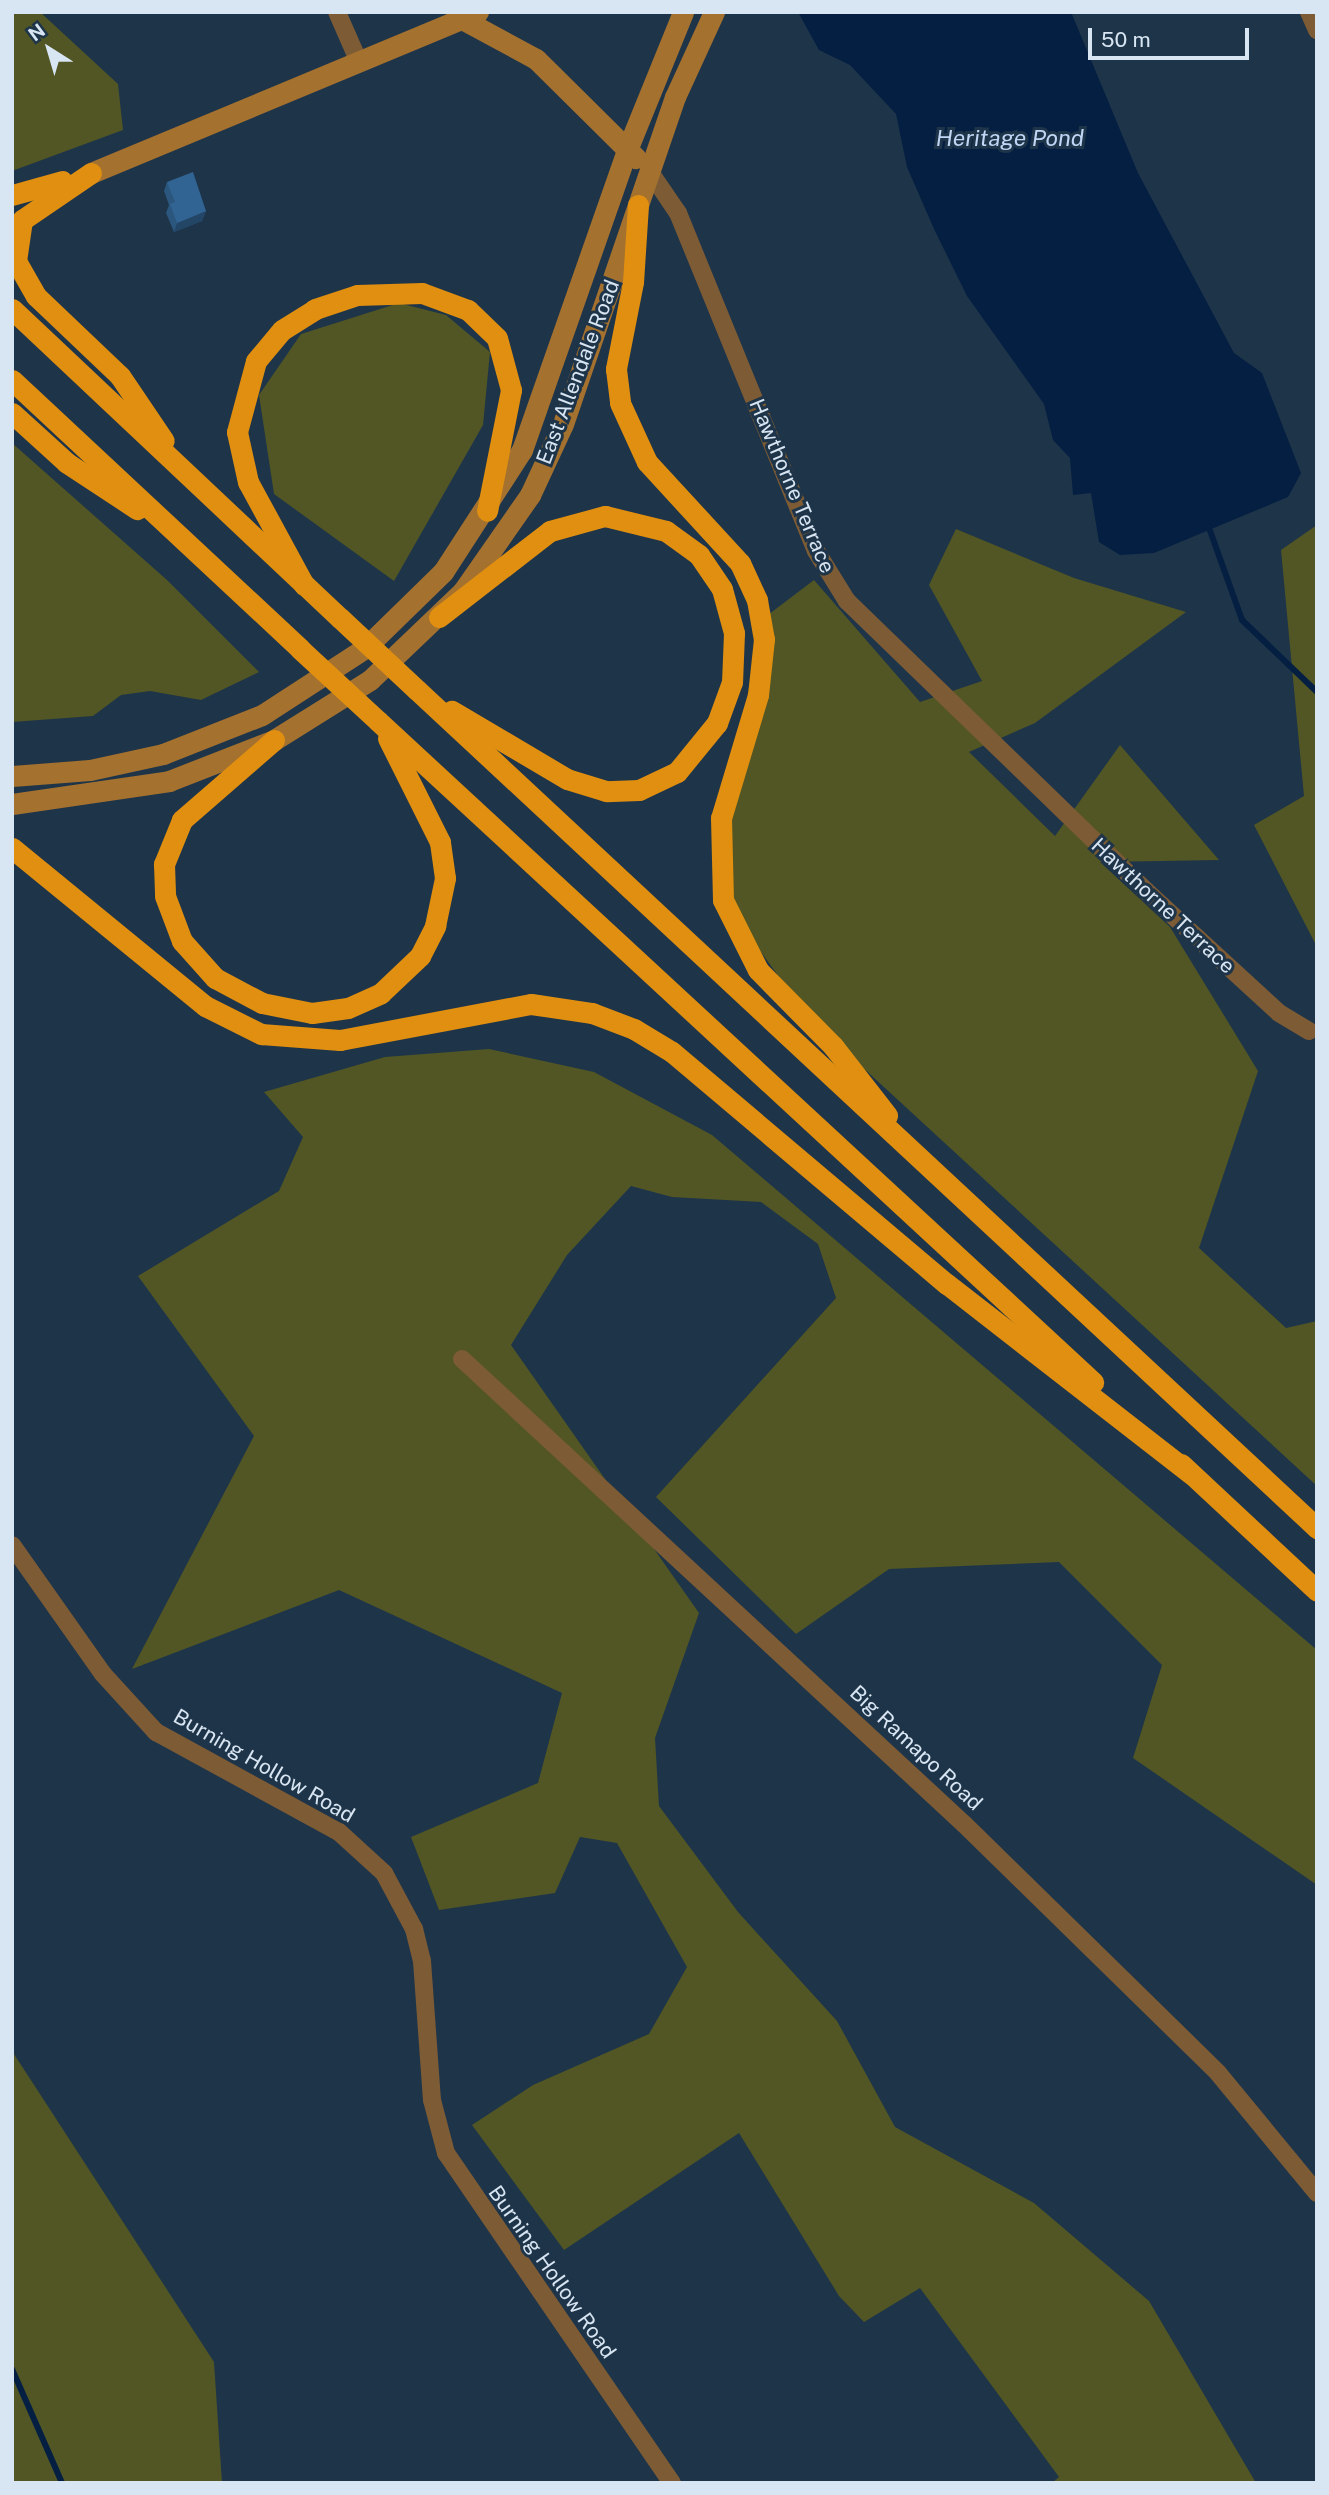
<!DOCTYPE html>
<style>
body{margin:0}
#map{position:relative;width:1329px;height:2495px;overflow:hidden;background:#1e3449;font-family:"Public Sans",sans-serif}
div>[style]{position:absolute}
.green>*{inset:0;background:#515624}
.water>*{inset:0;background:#041f42}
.stream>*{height:6px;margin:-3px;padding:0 3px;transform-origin:3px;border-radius:3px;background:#041f42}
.street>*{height:18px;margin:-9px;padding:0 9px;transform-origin:9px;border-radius:9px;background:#7c5b35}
.secondary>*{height:21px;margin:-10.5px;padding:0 10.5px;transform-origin:10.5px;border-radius:10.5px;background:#a4712f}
.highway>*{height:21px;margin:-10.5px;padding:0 10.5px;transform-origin:10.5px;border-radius:10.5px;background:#e08f10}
.highway-bridge>*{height:21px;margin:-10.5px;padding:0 10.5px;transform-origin:10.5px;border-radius:10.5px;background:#e08f10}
.wall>*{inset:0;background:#2b567e}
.shaded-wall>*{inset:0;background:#234667}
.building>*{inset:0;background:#326493}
span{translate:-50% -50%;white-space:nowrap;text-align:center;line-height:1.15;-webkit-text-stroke:6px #1e3449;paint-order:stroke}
.street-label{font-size:21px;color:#d8e5f2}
.water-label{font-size:23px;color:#c0d6f5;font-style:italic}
.frame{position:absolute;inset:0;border:14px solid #d8e5f2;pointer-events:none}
.north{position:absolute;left:14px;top:14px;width:70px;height:70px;-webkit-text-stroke:5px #1e3449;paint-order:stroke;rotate:323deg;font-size:19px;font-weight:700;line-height:28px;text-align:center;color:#d8e5f2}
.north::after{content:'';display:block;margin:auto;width:24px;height:32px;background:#d8e5f2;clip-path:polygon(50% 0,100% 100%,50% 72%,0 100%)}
.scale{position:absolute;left:1088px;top:28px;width:161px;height:32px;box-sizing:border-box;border:4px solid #d8e5f2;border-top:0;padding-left:9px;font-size:21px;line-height:24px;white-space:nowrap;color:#d8e5f2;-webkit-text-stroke:5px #1e3449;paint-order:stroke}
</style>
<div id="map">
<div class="green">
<div style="clip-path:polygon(12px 12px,40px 12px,118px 84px,123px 130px,12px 171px)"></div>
<div style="clip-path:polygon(399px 303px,446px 315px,490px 352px,483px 425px,394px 581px,274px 494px,259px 395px,301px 334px)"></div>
<div style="clip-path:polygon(12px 443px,167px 580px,259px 672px,201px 700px,150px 691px,121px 695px,93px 716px,12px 722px)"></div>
<div style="clip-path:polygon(1317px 525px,1317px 947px,1254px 825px,1304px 796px,1281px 550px)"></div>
<div style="clip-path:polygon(956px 529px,1074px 578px,1186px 612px,1035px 723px,969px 752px,1055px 836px,1120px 745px,1219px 860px,1100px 862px,1170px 927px,1258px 1071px,1199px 1248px,1286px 1328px,1317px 1321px,1317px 1486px,809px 1018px,715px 889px,760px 621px,814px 580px,920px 702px,982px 681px,929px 585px)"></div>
<div style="clip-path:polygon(489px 1049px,594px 1072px,712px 1135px,1317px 1650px,1317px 1885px,1133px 1758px,1162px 1665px,1059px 1562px,889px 1569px,796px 1634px,656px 1497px,836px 1298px,818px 1244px,761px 1202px,672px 1197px,631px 1186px,567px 1255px,511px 1345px,699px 1613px,655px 1738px,659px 1806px,738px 1912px,837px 2021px,895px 2127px,1034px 2203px,1149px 2301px,1256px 2483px,1052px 2483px,1059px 2477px,920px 2288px,864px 2322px,839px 2296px,739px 2133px,564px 2250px,472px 2125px,533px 2085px,649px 2034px,687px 1967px,617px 1843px,580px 1837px,555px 1893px,439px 1910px,411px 1837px,538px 1783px,562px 1693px,339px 1590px,132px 1669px,254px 1436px,138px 1276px,279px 1191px,303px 1137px,264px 1092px,385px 1057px)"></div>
<div style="clip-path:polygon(12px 2051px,214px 2362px,222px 2483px,12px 2483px)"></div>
</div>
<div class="water">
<div style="clip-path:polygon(798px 12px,1071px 12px,1138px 173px,1234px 353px,1262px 373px,1301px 473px,1288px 497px,1154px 553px,1120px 555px,1099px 542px,1091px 493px,1073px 495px,1070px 458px,1053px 440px,1044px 404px,967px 296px,934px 229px,907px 167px,896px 114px,850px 65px,819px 50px)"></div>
</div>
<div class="stream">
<div style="left:1208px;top:525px;width:101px;rotate:70.3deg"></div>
<div style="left:1242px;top:620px;width:104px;rotate:43.8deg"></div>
<div style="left:12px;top:2369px;width:124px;rotate:66.3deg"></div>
</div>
<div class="street">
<div style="left:337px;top:12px;width:55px;rotate:66.3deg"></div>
<div style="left:1309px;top:12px;width:20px;rotate:66deg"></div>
<div style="left:650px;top:172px;width:50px;rotate:55.7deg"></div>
<div style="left:678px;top:213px;width:365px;rotate:67.8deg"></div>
<div style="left:816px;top:551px;width:59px;rotate:58.2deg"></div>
<div style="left:847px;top:601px;width:417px;rotate:44.1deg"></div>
<div style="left:1146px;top:891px;width:180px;rotate:42.5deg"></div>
<div style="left:1279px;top:1013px;width:35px;rotate:31deg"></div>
<div style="left:462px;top:1359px;width:684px;rotate:42.81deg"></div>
<div style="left:964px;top:1824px;width:356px;rotate:44.4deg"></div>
<div style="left:1218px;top:2073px;width:156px;rotate:50.5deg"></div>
<div style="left:12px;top:1545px;width:158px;rotate:54.8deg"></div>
<div style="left:103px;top:1674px;width:79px;rotate:47.6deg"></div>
<div style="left:156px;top:1732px;width:209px;rotate:28.7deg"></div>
<div style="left:339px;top:1832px;width:61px;rotate:42.3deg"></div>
<div style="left:384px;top:1873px;width:64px;rotate:61.8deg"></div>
<div style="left:414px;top:1929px;width:33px;rotate:76deg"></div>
<div style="left:422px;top:1961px;width:139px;rotate:85.9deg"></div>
<div style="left:432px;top:2100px;width:55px;rotate:75.2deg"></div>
<div style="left:446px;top:2153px;width:400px;rotate:55.6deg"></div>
</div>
<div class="secondary">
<div style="left:462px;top:19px;width:84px;rotate:28.4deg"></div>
<div style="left:536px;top:59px;width:141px;rotate:44.7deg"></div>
<div style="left:91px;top:173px;width:419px;rotate:-22.6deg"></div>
<div style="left:12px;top:776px;width:78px;rotate:-4.4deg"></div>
<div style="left:90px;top:770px;width:75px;rotate:-12.4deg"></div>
<div style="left:163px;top:754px;width:106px;rotate:-21.5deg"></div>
<div style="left:262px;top:715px;width:123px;rotate:-33deg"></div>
<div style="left:365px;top:648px;width:109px;rotate:-44.3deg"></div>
<div style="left:443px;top:572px;width:145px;rotate:-57.1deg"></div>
<div style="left:522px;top:450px;width:318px;rotate:-70.7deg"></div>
<div style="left:627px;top:150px;width:149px;rotate:-67.9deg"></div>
<div style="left:12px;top:804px;width:159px;rotate:-8.3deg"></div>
<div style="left:169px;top:781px;width:113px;rotate:-21.3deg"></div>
<div style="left:274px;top:740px;width:113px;rotate:-32deg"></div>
<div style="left:370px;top:680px;width:129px;rotate:-43.7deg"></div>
<div style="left:463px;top:591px;width:117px;rotate:-55.1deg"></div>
<div style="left:530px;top:495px;width:78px;rotate:-65.1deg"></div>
<div style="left:563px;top:424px;width:346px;rotate:-71.1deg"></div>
<div style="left:675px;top:97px;width:94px;rotate:-65.4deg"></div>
</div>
<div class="highway">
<div style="left:91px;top:173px;width:83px;rotate:145.7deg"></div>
<div style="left:22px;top:220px;width:41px;rotate:98.3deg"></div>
<div style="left:16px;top:261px;width:40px;rotate:60.3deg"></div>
<div style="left:36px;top:296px;width:116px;rotate:43.6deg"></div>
<div style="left:120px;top:376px;width:78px;rotate:55.9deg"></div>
<div style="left:12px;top:195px;width:52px;rotate:-15.6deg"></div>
<div style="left:638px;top:205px;width:77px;rotate:93.7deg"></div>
<div style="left:633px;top:282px;width:89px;rotate:101.1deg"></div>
<div style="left:616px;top:369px;width:34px;rotate:83deg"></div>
<div style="left:620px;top:403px;width:65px;rotate:65.4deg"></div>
<div style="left:647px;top:462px;width:137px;rotate:47.4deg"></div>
<div style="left:740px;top:563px;width:41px;rotate:65.3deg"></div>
<div style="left:757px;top:600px;width:40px;rotate:80deg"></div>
<div style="left:764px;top:639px;width:56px;rotate:96.1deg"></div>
<div style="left:758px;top:695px;width:128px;rotate:106.7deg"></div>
<div style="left:721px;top:818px;width:82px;rotate:88.6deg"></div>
<div style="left:723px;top:900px;width:78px;rotate:63.4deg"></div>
<div style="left:758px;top:970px;width:107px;rotate:45.4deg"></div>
<div style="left:833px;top:1046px;width:88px;rotate:52deg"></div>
<div style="left:12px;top:309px;width:451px;rotate:43.3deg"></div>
<div style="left:12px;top:380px;width:394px;rotate:43deg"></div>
<div style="left:12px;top:413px;width:74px;rotate:42.3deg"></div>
<div style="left:67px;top:463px;width:84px;rotate:33.3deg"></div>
<div style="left:304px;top:585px;width:117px;rotate:-118.5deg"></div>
<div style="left:248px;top:482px;width:51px;rotate:-102.4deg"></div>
<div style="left:237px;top:432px;width:73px;rotate:-75deg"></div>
<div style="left:256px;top:361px;width:40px;rotate:-50deg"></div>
<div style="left:282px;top:330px;width:39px;rotate:-32deg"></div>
<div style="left:315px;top:309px;width:44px;rotate:-18.4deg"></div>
<div style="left:357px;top:295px;width:65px;rotate:-1.8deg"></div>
<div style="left:422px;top:293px;width:49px;rotate:20.3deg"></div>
<div style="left:468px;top:310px;width:40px;rotate:44deg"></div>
<div style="left:497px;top:338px;width:54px;rotate:74.9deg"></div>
<div style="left:511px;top:390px;width:123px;rotate:101.2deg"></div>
<div style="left:439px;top:617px;width:140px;rotate:-37.8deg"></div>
<div style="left:550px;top:531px;width:57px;rotate:-15.3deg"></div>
<div style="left:605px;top:516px;width:63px;rotate:13.8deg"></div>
<div style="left:666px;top:531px;width:41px;rotate:36deg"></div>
<div style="left:699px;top:555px;width:41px;rotate:55.9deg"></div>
<div style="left:722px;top:589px;width:46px;rotate:74.7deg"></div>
<div style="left:734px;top:633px;width:49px;rotate:92.3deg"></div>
<div style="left:732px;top:682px;width:44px;rotate:110.1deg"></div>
<div style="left:717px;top:723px;width:63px;rotate:129.2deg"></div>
<div style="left:677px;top:772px;width:42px;rotate:154.7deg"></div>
<div style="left:639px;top:790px;width:33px;rotate:178deg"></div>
<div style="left:606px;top:791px;width:41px;rotate:-162.9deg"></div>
<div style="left:567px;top:779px;width:134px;rotate:-149.4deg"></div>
<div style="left:417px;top:690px;width:1230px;rotate:42.96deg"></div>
<div style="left:378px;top:721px;width:974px;rotate:42.75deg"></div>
<div style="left:274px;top:740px;width:122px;rotate:139deg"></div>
<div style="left:182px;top:820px;width:48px;rotate:112.2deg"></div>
<div style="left:164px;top:864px;width:32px;rotate:88deg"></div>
<div style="left:165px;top:896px;width:48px;rotate:69.3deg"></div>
<div style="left:182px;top:941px;width:50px;rotate:48.3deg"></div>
<div style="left:215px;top:978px;width:53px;rotate:28deg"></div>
<div style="left:262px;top:1003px;width:51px;rotate:11.3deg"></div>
<div style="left:312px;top:1013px;width:36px;rotate:-8deg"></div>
<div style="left:348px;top:1008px;width:36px;rotate:-24deg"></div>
<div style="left:381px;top:993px;width:54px;rotate:-43.5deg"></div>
<div style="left:420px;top:956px;width:34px;rotate:-63deg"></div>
<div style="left:435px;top:926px;width:49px;rotate:-78.2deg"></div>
<div style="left:445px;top:878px;width:36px;rotate:-98deg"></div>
<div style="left:440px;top:842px;width:116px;rotate:-116.6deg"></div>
<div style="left:12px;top:848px;width:249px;rotate:39.3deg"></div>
<div style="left:205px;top:1006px;width:63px;rotate:26.6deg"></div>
<div style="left:261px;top:1034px;width:79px;rotate:4.3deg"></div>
<div style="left:340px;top:1040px;width:194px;rotate:-10.7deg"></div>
<div style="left:531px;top:1004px;width:62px;rotate:8.4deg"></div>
<div style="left:592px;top:1013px;width:45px;rotate:20.9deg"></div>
<div style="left:634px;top:1029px;width:44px;rotate:31.2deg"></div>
<div style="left:672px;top:1052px;width:360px;rotate:40.2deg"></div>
<div style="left:947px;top:1284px;width:309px;rotate:37.9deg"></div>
<div style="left:1181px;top:1464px;width:186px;rotate:43deg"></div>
</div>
<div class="highway-bridge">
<div style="left:340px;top:618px;width:105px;rotate:43.1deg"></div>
<div style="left:300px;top:649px;width:106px;rotate:42.7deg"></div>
</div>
<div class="wall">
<div style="clip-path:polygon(167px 182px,206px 211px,202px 221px,174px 232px,166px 213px,169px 205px,164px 191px)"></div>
</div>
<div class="shaded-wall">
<div style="clip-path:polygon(206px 211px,202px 221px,174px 232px,177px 223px)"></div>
</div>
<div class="building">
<div style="clip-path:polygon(193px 172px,206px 211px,177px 223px,170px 204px,175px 202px,167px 182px)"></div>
</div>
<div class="street-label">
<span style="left:578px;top:372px;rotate:-69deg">East Allendale Road</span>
<span style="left:792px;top:486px;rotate:67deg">Hawthorne Terrace</span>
<span style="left:1163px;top:906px;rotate:43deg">Hawthorne Terrace</span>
<span style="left:916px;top:1748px;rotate:43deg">Big Ramapo Road</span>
<span style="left:264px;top:1766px;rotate:30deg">Burning Hollow Road</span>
<span style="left:552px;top:2272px;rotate:55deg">Burning Hollow Road</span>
</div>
<div class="water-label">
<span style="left:1010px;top:138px">Heritage Pond</span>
</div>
<div class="frame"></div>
<div class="north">N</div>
<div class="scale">50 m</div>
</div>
